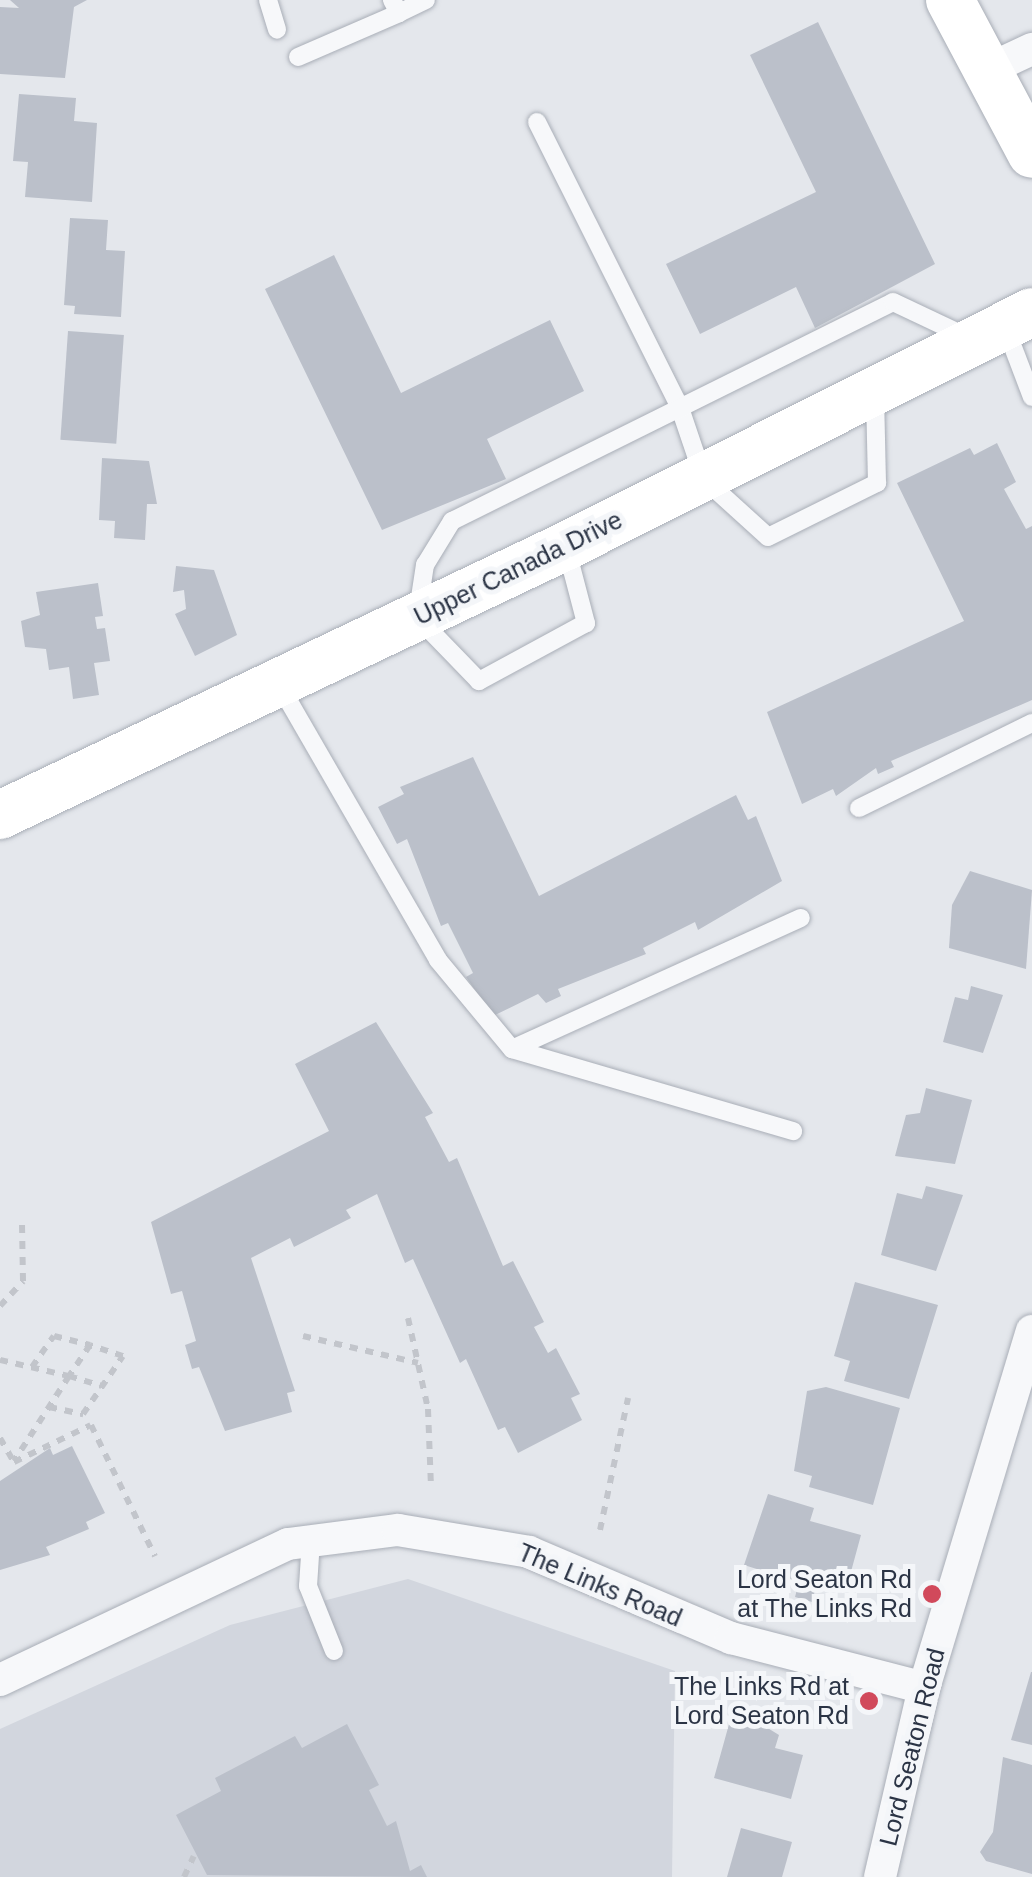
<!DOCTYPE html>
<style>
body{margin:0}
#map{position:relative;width:1032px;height:1877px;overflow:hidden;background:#e4e7ec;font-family:Arial,sans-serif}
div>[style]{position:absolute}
.built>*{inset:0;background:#d2d6de}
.building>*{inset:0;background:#bbc0ca;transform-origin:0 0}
.path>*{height:6px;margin-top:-3px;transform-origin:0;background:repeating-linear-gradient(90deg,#c2c5cb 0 8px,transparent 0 16px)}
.roads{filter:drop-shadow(0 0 2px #a9aeb7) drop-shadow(0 0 2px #a9aeb7)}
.lane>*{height:18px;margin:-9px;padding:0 9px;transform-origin:9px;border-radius:9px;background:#f7f8fa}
.street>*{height:32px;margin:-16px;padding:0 16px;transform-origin:16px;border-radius:16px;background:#f7f8fa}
.secondary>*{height:48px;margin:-24px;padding:0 24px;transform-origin:24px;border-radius:24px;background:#fff}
.dots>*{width:28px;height:28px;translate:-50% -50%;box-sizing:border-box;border:5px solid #f4f6f9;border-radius:50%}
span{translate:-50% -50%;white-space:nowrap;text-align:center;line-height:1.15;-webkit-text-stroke:10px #f4f6f9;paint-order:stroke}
.street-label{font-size:25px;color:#2b3445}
.poi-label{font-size:25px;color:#2b3445}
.right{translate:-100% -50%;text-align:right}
</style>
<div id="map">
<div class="built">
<div style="clip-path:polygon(408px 1579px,675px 1671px,672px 1877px,0 1877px,0 1729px,230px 1625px)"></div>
</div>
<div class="building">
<div style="clip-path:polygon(10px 0,87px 0,74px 7px,65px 78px,0 74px,0 7px,19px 8px)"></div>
<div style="clip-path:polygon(818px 22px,935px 264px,815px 328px,796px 287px,700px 334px,666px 264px,816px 192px,750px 55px)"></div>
<div style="clip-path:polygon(19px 94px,76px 98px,74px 121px,97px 123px,92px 202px,25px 197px,28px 162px,13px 161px)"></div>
<div style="clip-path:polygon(70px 218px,108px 220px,106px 250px,125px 251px,121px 317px,74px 314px,75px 306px,64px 305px)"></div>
<div style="clip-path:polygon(334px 255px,401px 393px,550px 320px,584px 391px,487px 439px,506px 479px,382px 530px,265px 289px)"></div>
<div style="left:68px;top:331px;width:56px;height:109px;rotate:4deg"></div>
<div style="clip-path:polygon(997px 443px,1016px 482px,1004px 489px,1026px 529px,1032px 526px,1032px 700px,891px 761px,894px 767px,878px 774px,876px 768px,836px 796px,833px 789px,802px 804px,767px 712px,964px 621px,897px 483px,970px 448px,974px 455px)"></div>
<div style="clip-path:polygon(102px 458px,149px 461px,157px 504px,147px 504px,145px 540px,114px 538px,115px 521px,99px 520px)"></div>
<div style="clip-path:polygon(176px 566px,214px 570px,237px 635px,195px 656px,175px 614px,186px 609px,184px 590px,173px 592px)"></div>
<div style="clip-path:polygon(98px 583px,103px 616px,95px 617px,97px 629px,105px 628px,110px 661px,94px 663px,99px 695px,73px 699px,69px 667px,49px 670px,46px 649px,25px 647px,21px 621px,40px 615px,36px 592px)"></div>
<div style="clip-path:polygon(473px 757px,539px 896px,736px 795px,748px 820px,756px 816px,782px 881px,698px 930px,695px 922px,643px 948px,646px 954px,558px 989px,561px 996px,546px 1003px,538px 994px,493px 1016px,466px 977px,473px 973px,448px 923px,441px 926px,407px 839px,397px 844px,378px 807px,404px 794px,400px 787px)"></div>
<div style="clip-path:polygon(970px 871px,1032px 890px,1026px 969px,949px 948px,952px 905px)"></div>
<div style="clip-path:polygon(971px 986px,1003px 995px,983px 1053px,943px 1042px,955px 997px,968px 1000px)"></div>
<div style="clip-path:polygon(376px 1022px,433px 1113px,425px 1117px,449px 1162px,457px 1158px,503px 1266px,513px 1261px,544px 1322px,534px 1327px,548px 1353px,556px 1348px,580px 1394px,571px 1398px,582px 1420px,518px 1453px,505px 1427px,498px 1430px,466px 1359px,460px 1363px,413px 1259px,405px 1263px,377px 1194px,346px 1210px,351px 1218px,294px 1247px,290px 1238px,251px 1258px,295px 1391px,287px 1393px,292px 1412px,225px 1431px,199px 1367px,192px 1369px,185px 1345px,196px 1341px,182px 1291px,171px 1294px,151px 1222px,329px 1131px,295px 1064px)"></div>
<div style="clip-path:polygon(926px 1088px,972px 1100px,955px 1164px,895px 1156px,906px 1115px,920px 1113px)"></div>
<div style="clip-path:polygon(926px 1186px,963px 1195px,936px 1271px,881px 1255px,897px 1193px,922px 1199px)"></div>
<div style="clip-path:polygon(855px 1282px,938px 1305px,909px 1399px,844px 1381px,850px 1361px,834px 1356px)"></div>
<div style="clip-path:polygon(826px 1387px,900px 1408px,873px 1505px,809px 1487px,812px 1476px,794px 1471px,807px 1391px)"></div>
<div style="clip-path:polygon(72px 1446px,105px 1513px,86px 1522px,89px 1529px,46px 1547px,50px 1555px,0 1570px,0 1481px,50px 1448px,53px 1455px)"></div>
<div style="clip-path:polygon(768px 1494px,814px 1508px,810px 1521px,861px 1535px,849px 1579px,820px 1571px,812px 1602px,795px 1597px,799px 1582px,744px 1565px)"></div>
<div style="clip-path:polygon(1031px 1672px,1032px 1672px,1032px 1745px,1011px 1740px)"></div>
<div style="clip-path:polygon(731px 1717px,766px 1727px,779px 1735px,775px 1748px,803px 1755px,791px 1799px,714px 1778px)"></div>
<div style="clip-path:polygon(347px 1724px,379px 1785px,369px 1790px,387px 1826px,396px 1821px,410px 1871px,421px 1865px,427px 1877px,207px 1875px,176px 1815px,221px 1791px,215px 1778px,295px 1736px,302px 1748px)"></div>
<div style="clip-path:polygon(1003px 1757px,1032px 1765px,1032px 1874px,986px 1861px,980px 1852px,993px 1832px)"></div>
<div style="clip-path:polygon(741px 1828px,792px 1842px,782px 1877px,727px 1877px)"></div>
</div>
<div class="path">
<div style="left:0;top:1306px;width:34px;rotate:-47deg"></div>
<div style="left:23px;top:1281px;width:56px;rotate:-91deg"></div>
<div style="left:408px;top:1318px;width:93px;rotate:77.6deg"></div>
<div style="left:428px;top:1409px;width:79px;rotate:87.8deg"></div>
<div style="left:303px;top:1336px;width:118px;rotate:13.2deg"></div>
<div style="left:0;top:1360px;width:71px;rotate:13.1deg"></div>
<div style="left:69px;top:1376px;width:101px;rotate:122.9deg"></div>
<div style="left:32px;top:1367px;width:38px;rotate:-55deg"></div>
<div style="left:54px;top:1336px;width:37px;rotate:14deg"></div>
<div style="left:49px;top:1407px;width:35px;rotate:12deg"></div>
<div style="left:83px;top:1414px;width:70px;rotate:-55.4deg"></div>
<div style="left:123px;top:1356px;width:35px;rotate:-162deg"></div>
<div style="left:90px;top:1345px;width:37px;rotate:124deg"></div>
<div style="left:69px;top:1376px;width:34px;rotate:17deg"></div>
<div style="left:0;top:1438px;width:28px;rotate:60deg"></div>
<div style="left:14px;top:1462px;width:85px;rotate:-25.7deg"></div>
<div style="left:91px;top:1425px;width:146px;rotate:64deg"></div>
<div style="left:600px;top:1530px;width:135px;rotate:-78deg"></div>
<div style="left:184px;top:1877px;width:23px;rotate:-65deg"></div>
</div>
<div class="roads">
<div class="lane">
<div style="left:268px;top:0;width:31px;rotate:73deg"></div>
<div style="left:392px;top:0;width:15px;rotate:62deg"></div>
<div style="left:399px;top:13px;width:30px;rotate:-26deg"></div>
<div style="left:298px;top:57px;width:110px;rotate:-23.5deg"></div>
<div style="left:537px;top:122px;width:320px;rotate:63.4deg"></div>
<div style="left:680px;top:408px;width:75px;rotate:71.3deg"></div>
<div style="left:704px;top:479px;width:86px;rotate:42.2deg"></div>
<div style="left:768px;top:537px;width:122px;rotate:-26.4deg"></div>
<div style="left:877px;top:483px;width:85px;rotate:-91.3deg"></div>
<div style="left:1005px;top:326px;width:76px;rotate:69.2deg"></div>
<div style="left:566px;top:547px;width:79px;rotate:75.3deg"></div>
<div style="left:586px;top:623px;width:122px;rotate:151.5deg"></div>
<div style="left:479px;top:681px;width:89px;rotate:-134.1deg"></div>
<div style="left:417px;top:617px;width:53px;rotate:-81.3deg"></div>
<div style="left:425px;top:565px;width:52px;rotate:-58.5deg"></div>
<div style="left:452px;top:521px;width:492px;rotate:-26.4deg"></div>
<div style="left:893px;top:302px;width:82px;rotate:25.3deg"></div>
<div style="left:280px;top:686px;width:316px;rotate:60deg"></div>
<div style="left:438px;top:960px;width:116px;rotate:50.3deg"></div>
<div style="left:512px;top:1049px;width:317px;rotate:-24.4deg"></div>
<div style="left:859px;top:808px;width:193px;rotate:-26.2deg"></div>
<div style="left:512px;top:1049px;width:293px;rotate:16.3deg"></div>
<div style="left:311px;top:1540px;width:46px;rotate:93.7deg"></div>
<div style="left:308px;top:1586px;width:70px;rotate:68.2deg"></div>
</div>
<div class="street">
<div style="left:987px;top:70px;width:50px;rotate:-25deg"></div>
<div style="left:0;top:1680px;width:318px;rotate:-25.3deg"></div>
<div style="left:288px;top:1544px;width:111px;rotate:-7.3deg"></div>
<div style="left:398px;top:1530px;width:133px;rotate:9.5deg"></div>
<div style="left:529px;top:1552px;width:220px;rotate:23.1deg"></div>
<div style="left:731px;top:1638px;width:199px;rotate:14.5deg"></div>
<div style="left:880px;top:1877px;width:194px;rotate:-76.9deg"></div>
<div style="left:924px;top:1688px;width:373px;rotate:-73.2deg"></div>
</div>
<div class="secondary">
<div style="left:950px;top:0;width:174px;rotate:62deg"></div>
<div style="left:0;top:815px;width:627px;rotate:-25.42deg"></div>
<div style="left:566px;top:546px;width:521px;rotate:-26.66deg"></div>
</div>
</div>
<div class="dots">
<div style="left:932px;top:1594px;background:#d1495b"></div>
<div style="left:869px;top:1701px;background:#d1495b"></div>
</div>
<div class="street-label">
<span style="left:518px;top:568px;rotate:-26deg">Upper Canada Drive</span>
<span style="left:600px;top:1585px;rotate:23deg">The Links Road</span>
<span style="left:912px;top:1747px;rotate:-76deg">Lord Seaton Road</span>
</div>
<div class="poi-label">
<span class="right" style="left:912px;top:1594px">Lord Seaton Rd<br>at The Links Rd</span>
<span class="right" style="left:849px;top:1701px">The Links Rd at<br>Lord Seaton Rd</span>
</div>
</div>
